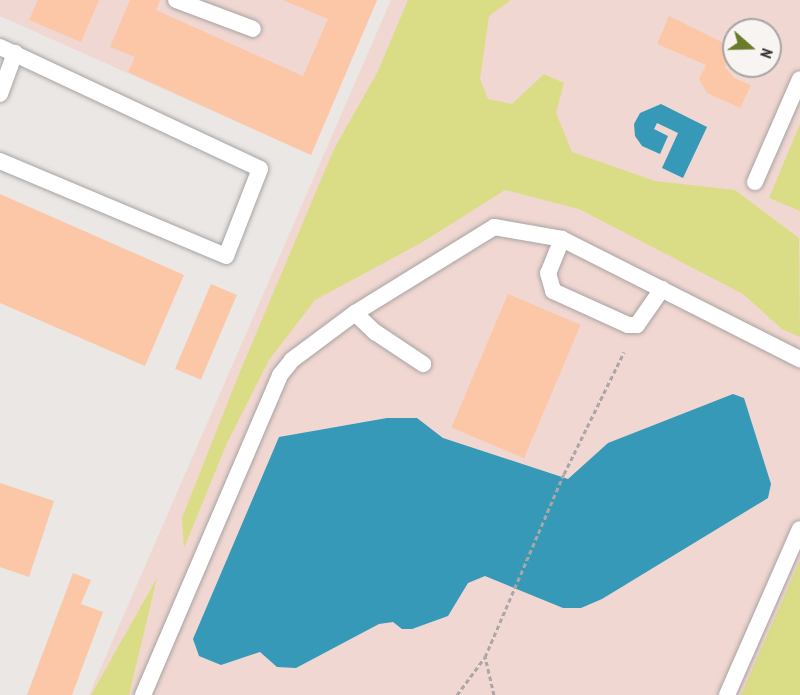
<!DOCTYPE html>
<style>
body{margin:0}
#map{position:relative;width:800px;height:695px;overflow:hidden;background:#eae7e5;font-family:"PT Sans Narrow",sans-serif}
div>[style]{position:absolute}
.industrial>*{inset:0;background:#f1d7d2}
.green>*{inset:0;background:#dadd85}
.water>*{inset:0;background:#3699b7}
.building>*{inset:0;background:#fcc7a6;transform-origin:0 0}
.path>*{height:3px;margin-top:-1.5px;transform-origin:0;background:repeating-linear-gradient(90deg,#aaa7a6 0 4.5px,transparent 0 7.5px)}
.roads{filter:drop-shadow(0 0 2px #a6a3a1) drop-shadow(0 0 2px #a6a3a1)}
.minor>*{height:16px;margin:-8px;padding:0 8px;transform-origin:8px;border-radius:8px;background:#fff}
span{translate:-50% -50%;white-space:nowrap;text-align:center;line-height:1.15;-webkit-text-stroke:4.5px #f7f4f2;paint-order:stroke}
.north{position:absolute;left:722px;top:18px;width:60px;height:60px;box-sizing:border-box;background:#f7f4f2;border:2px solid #a6a4a3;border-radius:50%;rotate:110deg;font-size:16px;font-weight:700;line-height:24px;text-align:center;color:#2d2c2c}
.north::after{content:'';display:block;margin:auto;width:21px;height:27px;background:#6a7b2b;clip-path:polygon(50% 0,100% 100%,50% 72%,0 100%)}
</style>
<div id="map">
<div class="industrial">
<div style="clip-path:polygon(0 0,377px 0,311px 155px,0 16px)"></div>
<div style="clip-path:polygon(evenodd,391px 0,800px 0,800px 695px,89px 695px,391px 0,734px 30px,770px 30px,770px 66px,734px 66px,734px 30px)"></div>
</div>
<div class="green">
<div style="clip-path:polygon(408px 0,511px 0,489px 16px,480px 79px,488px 99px,512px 104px,544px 74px,564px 83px,556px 113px,572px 152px,655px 181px,735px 190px,799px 238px,800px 337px,782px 329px,743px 294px,579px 209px,505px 190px,421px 243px,315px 300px,269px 360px,227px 443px,184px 548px,182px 518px,239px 374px,334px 149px,377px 73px)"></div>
<div style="clip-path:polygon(800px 124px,800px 211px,769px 198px)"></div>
<div style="clip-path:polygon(800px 560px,800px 695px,741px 695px)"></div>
<div style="clip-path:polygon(157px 578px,129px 695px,91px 695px)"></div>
</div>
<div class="water">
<div style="clip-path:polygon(661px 104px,707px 127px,683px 178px,662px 168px,678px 133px,657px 123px,654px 129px,668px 136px,660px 154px,642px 146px,635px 136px,634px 124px,640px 113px)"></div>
<div style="clip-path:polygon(733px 394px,744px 398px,771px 484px,768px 498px,602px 599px,581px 608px,563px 608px,485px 576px,468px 583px,448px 616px,412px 629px,402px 629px,393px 622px,379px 624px,296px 668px,277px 667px,260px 652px,221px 665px,199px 656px,193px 639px,279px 437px,387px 418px,417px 418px,443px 438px,568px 479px,608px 443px)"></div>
</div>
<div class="building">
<div style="clip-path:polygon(38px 0,99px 0,81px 42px,29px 20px)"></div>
<div style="clip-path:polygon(130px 0,160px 0,156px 10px,303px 76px,328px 19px,283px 0,377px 0,311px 155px,128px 72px,135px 57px,110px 47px)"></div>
<div style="clip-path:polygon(669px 16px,734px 48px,725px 67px,734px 78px,751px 85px,740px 108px,707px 93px,699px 79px,706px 65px,657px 44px)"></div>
<div style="clip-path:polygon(0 194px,184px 275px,145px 366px,0 303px)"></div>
<div style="left:211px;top:284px;width:28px;height:92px;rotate:23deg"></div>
<div style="left:508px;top:294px;width:79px;height:145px;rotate:23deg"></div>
<div style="clip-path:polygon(0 483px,54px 501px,29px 577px,0 567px)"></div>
<div style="clip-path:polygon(73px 573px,91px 580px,81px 604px,103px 612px,72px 695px,27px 695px)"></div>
</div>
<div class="path">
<div style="left:457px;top:695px;width:47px;rotate:-53.6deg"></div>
<div style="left:494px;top:695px;width:39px;rotate:-103deg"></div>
<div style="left:485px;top:657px;width:199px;rotate:-66.7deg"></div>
<div style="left:564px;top:474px;width:136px;rotate:-63.8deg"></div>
</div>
<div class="roads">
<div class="minor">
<div style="left:176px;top:0;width:82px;rotate:20.6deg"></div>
<div style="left:0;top:47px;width:287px;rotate:25.1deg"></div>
<div style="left:260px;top:169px;width:93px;rotate:111.3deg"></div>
<div style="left:226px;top:256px;width:245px;rotate:-157.2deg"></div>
<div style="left:0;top:94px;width:44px;rotate:-69.9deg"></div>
<div style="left:755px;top:182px;width:112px;rotate:-66.4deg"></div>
<div style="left:562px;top:239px;width:37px;rotate:112deg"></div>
<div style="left:548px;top:273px;width:19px;rotate:74deg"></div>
<div style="left:553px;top:291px;width:82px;rotate:24.4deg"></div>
<div style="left:628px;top:325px;width:9px"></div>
<div style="left:637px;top:325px;width:44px;rotate:-55.2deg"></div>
<div style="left:355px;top:313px;width:28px;rotate:44deg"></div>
<div style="left:375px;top:332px;width:58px;rotate:33.7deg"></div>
<div style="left:143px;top:695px;width:348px;rotate:-66.8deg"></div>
<div style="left:280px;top:375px;width:19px;rotate:-51deg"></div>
<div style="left:292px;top:360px;width:79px;rotate:-36.7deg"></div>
<div style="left:355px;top:313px;width:163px;rotate:-31.7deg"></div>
<div style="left:494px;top:227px;width:69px;rotate:10deg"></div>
<div style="left:562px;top:239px;width:267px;rotate:26.8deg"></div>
<div style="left:727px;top:695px;width:181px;rotate:-66.3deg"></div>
</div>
</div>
<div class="north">N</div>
</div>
